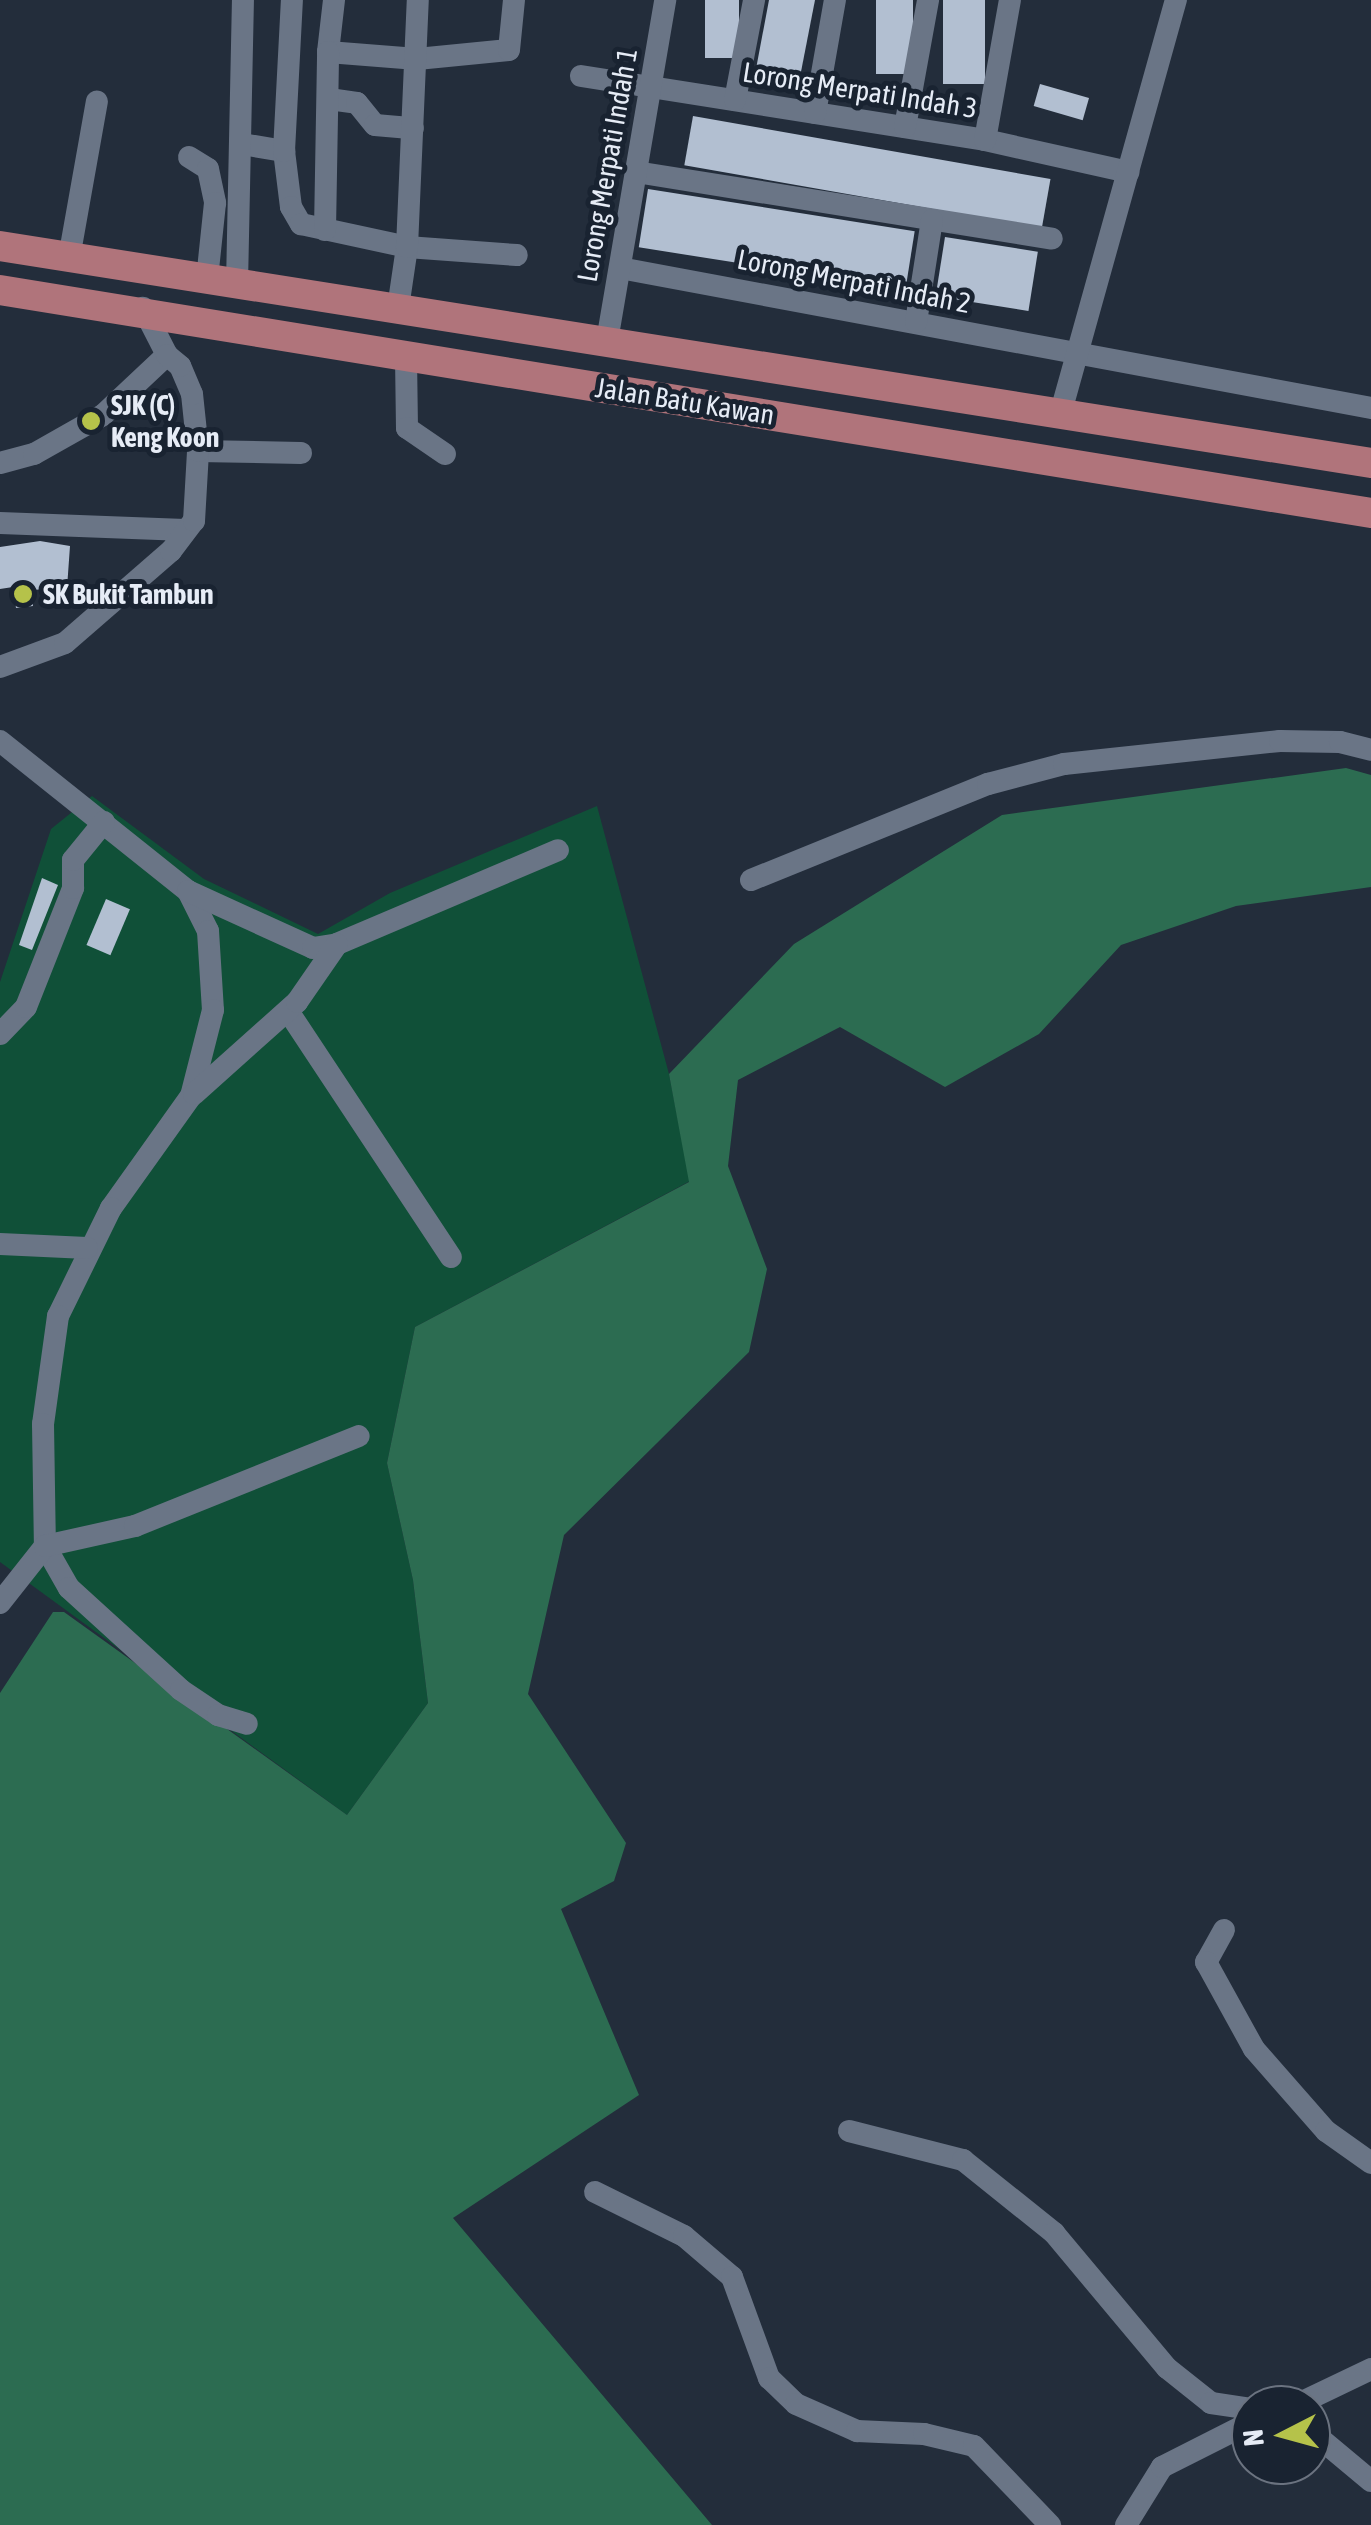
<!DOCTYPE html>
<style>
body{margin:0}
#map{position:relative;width:1371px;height:2525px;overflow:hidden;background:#232d3b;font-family:"Asap Condensed",sans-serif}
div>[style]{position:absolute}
.green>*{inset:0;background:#105038}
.forest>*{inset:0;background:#2c6c51}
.building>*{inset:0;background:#b2bfd1;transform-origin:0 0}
.minor>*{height:22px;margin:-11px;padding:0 11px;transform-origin:11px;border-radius:11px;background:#6a7586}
.major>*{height:30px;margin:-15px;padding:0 15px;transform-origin:15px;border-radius:15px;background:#b0747b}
.dots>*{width:28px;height:28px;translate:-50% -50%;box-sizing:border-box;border:5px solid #192331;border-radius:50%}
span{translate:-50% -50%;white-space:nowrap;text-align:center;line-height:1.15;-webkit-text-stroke:10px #192331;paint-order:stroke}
.street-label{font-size:28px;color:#e6ecf6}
.poi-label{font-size:28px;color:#e6ecf6;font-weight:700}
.left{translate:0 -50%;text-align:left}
.north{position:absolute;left:1231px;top:2385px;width:100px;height:100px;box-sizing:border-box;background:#192331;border:2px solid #6b7380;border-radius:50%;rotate:264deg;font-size:28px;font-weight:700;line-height:40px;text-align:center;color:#e6ecf6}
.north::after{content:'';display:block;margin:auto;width:35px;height:45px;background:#b5c24a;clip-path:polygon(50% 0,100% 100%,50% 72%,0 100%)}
</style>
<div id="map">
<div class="green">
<div style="clip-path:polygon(92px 796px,204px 879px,318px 934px,390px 893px,597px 806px,669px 1074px,690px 1181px,415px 1327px,387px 1463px,413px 1580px,428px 1703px,347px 1815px,0 1562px,0 982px,51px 829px)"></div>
</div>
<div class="forest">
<div style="clip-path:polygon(1346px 768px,1371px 775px,1371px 887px,1236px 906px,1121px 945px,1039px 1034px,945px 1087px,840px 1027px,738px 1080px,728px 1166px,767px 1269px,749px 1352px,564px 1535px,528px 1694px,626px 1843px,614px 1881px,561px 1909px,639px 2095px,453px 2218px,712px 2525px,0 2525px,0 1693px,53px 1612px,64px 1612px,347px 1815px,428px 1703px,413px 1580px,387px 1463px,415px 1327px,689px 1182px,669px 1074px,794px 944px,1002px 815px)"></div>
</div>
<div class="building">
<div style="left:705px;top:0;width:34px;height:58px"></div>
<div style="clip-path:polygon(769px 0,815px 0,799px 82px,756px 69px)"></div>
<div style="left:876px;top:0;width:37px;height:74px"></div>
<div style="left:943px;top:0;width:42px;height:84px"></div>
<div style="left:1040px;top:84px;width:51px;height:23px;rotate:16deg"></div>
<div style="left:693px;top:116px;width:363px;height:50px;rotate:10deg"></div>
<div style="left:648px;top:189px;width:270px;height:59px;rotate:9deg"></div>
<div style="left:945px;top:237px;width:94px;height:60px;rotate:9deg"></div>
<div style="clip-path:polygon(40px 541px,70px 546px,67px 588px,31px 590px,33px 606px,16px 608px,13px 587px,0 589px,0 547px)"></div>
<div style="clip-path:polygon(42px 878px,58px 885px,32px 950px,19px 945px)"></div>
<div style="left:106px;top:899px;width:26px;height:50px;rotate:23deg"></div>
</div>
<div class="minor">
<div style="left:334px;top:0;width:52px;rotate:96.6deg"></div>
<div style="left:328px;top:52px;width:89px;rotate:4.5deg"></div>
<div style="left:417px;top:59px;width:92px;rotate:-5.6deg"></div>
<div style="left:509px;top:50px;width:50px;rotate:-84.3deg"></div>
<div style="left:581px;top:76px;width:409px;rotate:9deg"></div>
<div style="left:985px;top:140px;width:147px;rotate:12.6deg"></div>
<div style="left:329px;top:99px;width:28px;rotate:8deg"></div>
<div style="left:357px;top:103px;width:28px;rotate:51deg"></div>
<div style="left:375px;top:125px;width:38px;rotate:5deg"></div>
<div style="left:735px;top:100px;width:102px;rotate:-79.2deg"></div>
<div style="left:815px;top:113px;width:115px;rotate:-80deg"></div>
<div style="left:905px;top:127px;width:129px;rotate:-79.7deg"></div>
<div style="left:985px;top:140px;width:142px;rotate:-79.9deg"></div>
<div style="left:242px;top:144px;width:43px;rotate:9.5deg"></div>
<div style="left:284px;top:151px;width:56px;rotate:82.9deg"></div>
<div style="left:291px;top:207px;width:20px;rotate:60deg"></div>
<div style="left:301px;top:224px;width:108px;rotate:12.2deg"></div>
<div style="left:407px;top:247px;width:110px;rotate:4.2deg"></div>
<div style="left:284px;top:151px;width:151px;rotate:-87deg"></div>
<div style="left:189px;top:157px;width:22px;rotate:32deg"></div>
<div style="left:208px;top:169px;width:35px;rotate:78deg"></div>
<div style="left:215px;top:203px;width:76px;rotate:96deg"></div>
<div style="left:636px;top:172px;width:421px;rotate:9.1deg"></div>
<div style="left:325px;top:230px;width:178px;rotate:-89deg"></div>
<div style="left:69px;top:258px;width:159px;rotate:-79.9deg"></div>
<div style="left:620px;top:268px;width:764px;rotate:10.56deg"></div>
<div style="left:237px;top:284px;width:284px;rotate:-88.8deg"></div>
<div style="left:398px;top:308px;width:62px;rotate:-81.6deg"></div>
<div style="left:407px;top:247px;width:247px;rotate:-87.5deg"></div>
<div style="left:916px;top:322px;width:103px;rotate:-81.1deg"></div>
<div style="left:607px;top:341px;width:346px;rotate:-80.3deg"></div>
<div style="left:406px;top:357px;width:71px;rotate:89.2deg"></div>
<div style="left:407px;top:428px;width:46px;rotate:34.4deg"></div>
<div style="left:1060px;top:415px;width:431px;rotate:-74.4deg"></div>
<div style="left:198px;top:451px;width:103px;rotate:1.1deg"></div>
<div style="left:0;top:463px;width:35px;rotate:-15deg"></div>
<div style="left:34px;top:454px;width:79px;rotate:-29.5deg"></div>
<div style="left:103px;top:415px;width:88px;rotate:-43.2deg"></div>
<div style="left:167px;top:355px;width:53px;rotate:-117.1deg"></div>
<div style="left:0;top:523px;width:185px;rotate:2.2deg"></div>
<div style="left:0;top:667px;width:69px;rotate:-20.3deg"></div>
<div style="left:65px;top:643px;width:140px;rotate:-41deg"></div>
<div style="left:171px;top:551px;width:38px;rotate:-53deg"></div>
<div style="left:194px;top:521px;width:70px;rotate:-86.7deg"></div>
<div style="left:198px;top:451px;width:57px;rotate:-96deg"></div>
<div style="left:192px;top:394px;width:30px;rotate:-113deg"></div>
<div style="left:180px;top:366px;width:17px;rotate:-140deg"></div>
<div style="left:0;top:741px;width:241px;rotate:38.6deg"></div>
<div style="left:188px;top:891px;width:45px;rotate:63.4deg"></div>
<div style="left:208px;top:931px;width:79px;rotate:86.4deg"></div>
<div style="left:213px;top:1010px;width:89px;rotate:104.3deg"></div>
<div style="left:191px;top:1096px;width:138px;rotate:125.5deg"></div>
<div style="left:111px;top:1208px;width:120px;rotate:116.1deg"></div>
<div style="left:58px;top:1316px;width:109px;rotate:97.9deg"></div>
<div style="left:43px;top:1424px;width:122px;rotate:89.1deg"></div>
<div style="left:45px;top:1546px;width:48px;rotate:60.3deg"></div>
<div style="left:69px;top:1588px;width:151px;rotate:42.3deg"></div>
<div style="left:181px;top:1690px;width:45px;rotate:34deg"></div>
<div style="left:218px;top:1715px;width:30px;rotate:17deg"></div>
<div style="left:751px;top:880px;width:256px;rotate:-22.1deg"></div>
<div style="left:988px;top:784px;width:79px;rotate:-14.7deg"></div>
<div style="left:1064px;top:764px;width:217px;rotate:-6.1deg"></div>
<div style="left:1280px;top:741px;width:60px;rotate:1deg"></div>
<div style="left:1340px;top:742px;width:32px;rotate:14deg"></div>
<div style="left:188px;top:891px;width:137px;rotate:24.5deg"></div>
<div style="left:313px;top:948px;width:24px;rotate:-9deg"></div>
<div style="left:337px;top:944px;width:240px;rotate:-23deg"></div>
<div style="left:288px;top:1011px;width:295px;rotate:56.5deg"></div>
<div style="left:0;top:1034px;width:37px;rotate:-46deg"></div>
<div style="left:26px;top:1007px;width:128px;rotate:-68.4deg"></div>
<div style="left:73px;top:888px;width:28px;rotate:-90deg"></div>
<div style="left:73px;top:860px;width:49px;rotate:-50.8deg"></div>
<div style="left:194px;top:1094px;width:138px;rotate:-41.8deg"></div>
<div style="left:297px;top:1002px;width:70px;rotate:-55.4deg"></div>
<div style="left:0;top:1244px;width:87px;rotate:2.6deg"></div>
<div style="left:0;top:1603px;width:73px;rotate:-51.7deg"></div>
<div style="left:45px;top:1546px;width:92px;rotate:-12.5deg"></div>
<div style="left:135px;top:1526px;width:241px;rotate:-21.9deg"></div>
<div style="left:1224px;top:1930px;width:37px;rotate:119deg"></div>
<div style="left:1206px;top:1962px;width:99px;rotate:61.1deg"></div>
<div style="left:1254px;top:2049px;width:109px;rotate:48.7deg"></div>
<div style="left:1326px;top:2131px;width:55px;rotate:35.4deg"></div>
<div style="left:849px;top:2131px;width:118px;rotate:14.3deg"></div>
<div style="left:963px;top:2160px;width:117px;rotate:38.7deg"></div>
<div style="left:1054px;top:2233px;width:176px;rotate:50.1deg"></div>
<div style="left:1167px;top:2368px;width:56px;rotate:38.5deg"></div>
<div style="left:1211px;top:2403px;width:40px;rotate:8.5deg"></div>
<div style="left:595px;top:2192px;width:99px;rotate:26.3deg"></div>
<div style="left:684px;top:2236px;width:63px;rotate:40.5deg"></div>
<div style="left:732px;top:2277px;width:108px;rotate:69.9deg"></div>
<div style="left:769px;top:2378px;width:37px;rotate:44deg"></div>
<div style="left:796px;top:2404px;width:67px;rotate:23.9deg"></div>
<div style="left:857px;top:2431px;width:67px;rotate:2.6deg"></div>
<div style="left:924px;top:2434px;width:51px;rotate:13.5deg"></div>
<div style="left:974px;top:2446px;width:110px;rotate:46.1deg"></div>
<div style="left:1296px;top:2405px;width:83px;rotate:-25.6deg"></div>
<div style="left:1311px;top:2431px;width:78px;rotate:39.8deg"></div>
<div style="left:1126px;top:2525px;width:68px;rotate:-58.2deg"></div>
<div style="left:1162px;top:2467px;width:100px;rotate:-26.8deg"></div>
</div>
<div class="major">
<div style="left:0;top:246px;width:1388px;rotate:8.99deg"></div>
<div style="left:0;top:290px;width:1389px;rotate:9.24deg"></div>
</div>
<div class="dots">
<div style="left:91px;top:421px;background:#b5c24a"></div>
<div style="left:23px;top:594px;background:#b5c24a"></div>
</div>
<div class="street-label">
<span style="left:860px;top:90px;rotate:9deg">Lorong Merpati Indah 3</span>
<span style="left:607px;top:165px;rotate:-80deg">Lorong Merpati Indah 1</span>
<span style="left:854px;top:281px;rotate:11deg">Lorong Merpati Indah 2</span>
<span style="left:685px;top:401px;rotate:9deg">Jalan Batu Kawan</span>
</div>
<div class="poi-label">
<span class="left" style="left:111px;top:421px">SJK (C)<br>Keng Koon</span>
<span class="left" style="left:43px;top:594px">SK Bukit Tambun</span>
</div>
<div class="north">N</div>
</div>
